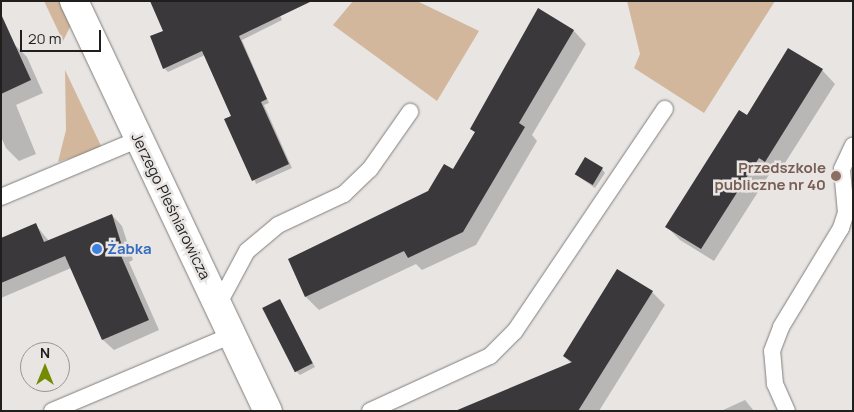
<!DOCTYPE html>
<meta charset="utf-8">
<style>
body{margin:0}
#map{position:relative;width:854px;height:412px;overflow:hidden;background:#e8e5e3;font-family:Manrope,sans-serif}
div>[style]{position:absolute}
.green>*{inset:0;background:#d3b79c}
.shadow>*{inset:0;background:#0003}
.building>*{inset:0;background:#3a383b;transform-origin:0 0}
.roads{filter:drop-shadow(0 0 1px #807e7c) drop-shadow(0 0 1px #807e7c)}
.service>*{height:16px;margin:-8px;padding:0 8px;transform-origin:8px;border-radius:8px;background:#fff}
.minor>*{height:28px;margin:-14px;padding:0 14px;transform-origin:14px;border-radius:14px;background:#fff}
.dots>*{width:14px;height:14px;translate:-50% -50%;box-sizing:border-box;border:2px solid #e8e5e3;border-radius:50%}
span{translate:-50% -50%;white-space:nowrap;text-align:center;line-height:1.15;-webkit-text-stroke:5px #e8e5e3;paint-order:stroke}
.education-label{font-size:15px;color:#785e54;font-weight:700}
.right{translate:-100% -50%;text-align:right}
.street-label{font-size:15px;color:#201f1e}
.shop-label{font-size:15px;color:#366cbe;font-weight:700}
.left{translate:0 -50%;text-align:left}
.frame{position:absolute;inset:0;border:2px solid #201f1e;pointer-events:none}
.north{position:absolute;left:20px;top:342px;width:50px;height:50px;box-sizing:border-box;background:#e8e5e3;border:1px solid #989694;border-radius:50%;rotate:0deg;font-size:14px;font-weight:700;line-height:20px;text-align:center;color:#201f1e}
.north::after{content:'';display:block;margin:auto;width:18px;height:22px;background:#738b00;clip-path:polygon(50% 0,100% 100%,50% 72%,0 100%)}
.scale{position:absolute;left:20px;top:30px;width:81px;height:22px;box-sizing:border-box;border:2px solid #201f1e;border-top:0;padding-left:6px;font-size:15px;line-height:18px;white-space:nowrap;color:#201f1e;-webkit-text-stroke:4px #e8e5e3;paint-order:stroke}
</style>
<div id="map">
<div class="green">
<div style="clip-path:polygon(44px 1px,61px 1px,71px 25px,63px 41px)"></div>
<div style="clip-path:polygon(353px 1px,417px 1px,479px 31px,437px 101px,333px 25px)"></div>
<div style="clip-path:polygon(627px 1px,775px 1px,704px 113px,634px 68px,640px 54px)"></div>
<div style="clip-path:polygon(65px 70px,102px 148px,58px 162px,66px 130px)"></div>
</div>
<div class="shadow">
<div style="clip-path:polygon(274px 1px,282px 20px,242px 40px,269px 103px,264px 105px,292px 168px,256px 184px,232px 116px,205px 55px,168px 72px,164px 68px)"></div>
<div style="clip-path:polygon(573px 30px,586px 44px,532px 135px,537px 141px,476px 245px,422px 270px,416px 264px,319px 310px,306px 297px,290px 260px,429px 192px,454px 171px,476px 133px,471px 128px)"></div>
<div style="clip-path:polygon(14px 44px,27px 57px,43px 93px,16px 105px,36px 154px,19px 161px,6px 148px,1px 137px,1px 50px)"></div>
<div style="clip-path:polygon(788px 50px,822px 70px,835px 84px,778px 174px,772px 170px,714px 261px,680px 240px,667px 227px,747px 117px)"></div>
<div style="clip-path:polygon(602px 169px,605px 173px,595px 188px,579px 177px)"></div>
<div style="clip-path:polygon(112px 215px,122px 226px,133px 260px,129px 262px,159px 330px,114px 350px,103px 340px,71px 268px,1px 298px,1px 240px,35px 224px,49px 241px)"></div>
<div style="clip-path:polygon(652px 292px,665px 305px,599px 411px,475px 411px,571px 363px,564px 356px)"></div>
<div style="clip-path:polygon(280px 301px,315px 367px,300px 375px,296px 371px)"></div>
<div style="clip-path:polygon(745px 400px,754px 411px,721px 411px)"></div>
</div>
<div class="building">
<div style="clip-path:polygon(150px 1px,312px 1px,239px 36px,267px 99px,261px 102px,289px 164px,252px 181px,224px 119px,231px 116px,202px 51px,163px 69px,150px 36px,163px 31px)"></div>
<div style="clip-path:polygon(538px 8px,574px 30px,519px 123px,525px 127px,463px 232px,408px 258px,404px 251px,305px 297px,288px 259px,428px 191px,444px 164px,453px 169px,475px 132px,470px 129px)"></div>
<div style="clip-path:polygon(1px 14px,31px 80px,1px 94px)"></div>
<div style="clip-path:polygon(788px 48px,823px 69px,765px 162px,759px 158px,701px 249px,665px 227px,739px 110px,747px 115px)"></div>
<div style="left:585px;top:157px;width:21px;height:20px;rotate:31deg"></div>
<div style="clip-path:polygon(112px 214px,123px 249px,119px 251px,149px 320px,102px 340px,65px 256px,1px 283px,1px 238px,36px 223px,44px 242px)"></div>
<div style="clip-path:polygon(617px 269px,653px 291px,578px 411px,455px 411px,572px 362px,563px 356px)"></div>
<div style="left:280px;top:299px;width:72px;height:20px;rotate:63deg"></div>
</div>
<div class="roads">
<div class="service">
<div style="left:1px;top:197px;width:150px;rotate:-22.8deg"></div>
<div style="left:218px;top:305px;width:61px;rotate:-61.8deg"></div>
<div style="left:247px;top:251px;width:40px;rotate:-40deg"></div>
<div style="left:278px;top:225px;width:73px;rotate:-25.2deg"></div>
<div style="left:344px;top:194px;width:36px;rotate:-44deg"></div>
<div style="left:370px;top:169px;width:70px;rotate:-54.9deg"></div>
<div style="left:52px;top:411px;width:195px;rotate:-22.9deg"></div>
<div style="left:370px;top:411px;width:132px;rotate:-24.6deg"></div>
<div style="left:490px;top:356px;width:35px;rotate:-45deg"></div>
<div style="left:515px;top:331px;width:268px;rotate:-56deg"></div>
<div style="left:787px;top:411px;width:30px;rotate:-114deg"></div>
<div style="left:775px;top:384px;width:33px;rotate:-95deg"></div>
<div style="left:772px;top:351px;width:26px;rotate:-69deg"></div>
<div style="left:781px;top:327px;width:116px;rotate:-58.8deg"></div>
<div style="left:841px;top:228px;width:16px;rotate:-72deg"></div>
<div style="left:846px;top:213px;width:44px;rotate:-95.2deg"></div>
<div style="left:842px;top:169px;width:26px;rotate:-65deg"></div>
</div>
<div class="minor">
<div style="left:74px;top:1px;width:454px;rotate:64.7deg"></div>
</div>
</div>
<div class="dots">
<div style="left:836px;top:176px;background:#8d6e63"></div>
<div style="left:97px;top:249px;background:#3f7fe0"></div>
</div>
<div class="education-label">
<span class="right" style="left:826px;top:176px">Przedszkole<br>publiczne nr 40</span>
</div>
<div class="street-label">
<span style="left:171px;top:206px;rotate:64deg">Jerzego Pleśniarowicza</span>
</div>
<div class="shop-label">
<span class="left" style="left:107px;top:249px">Żabka</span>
</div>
<div class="frame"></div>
<div class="north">N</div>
<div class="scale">20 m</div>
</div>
